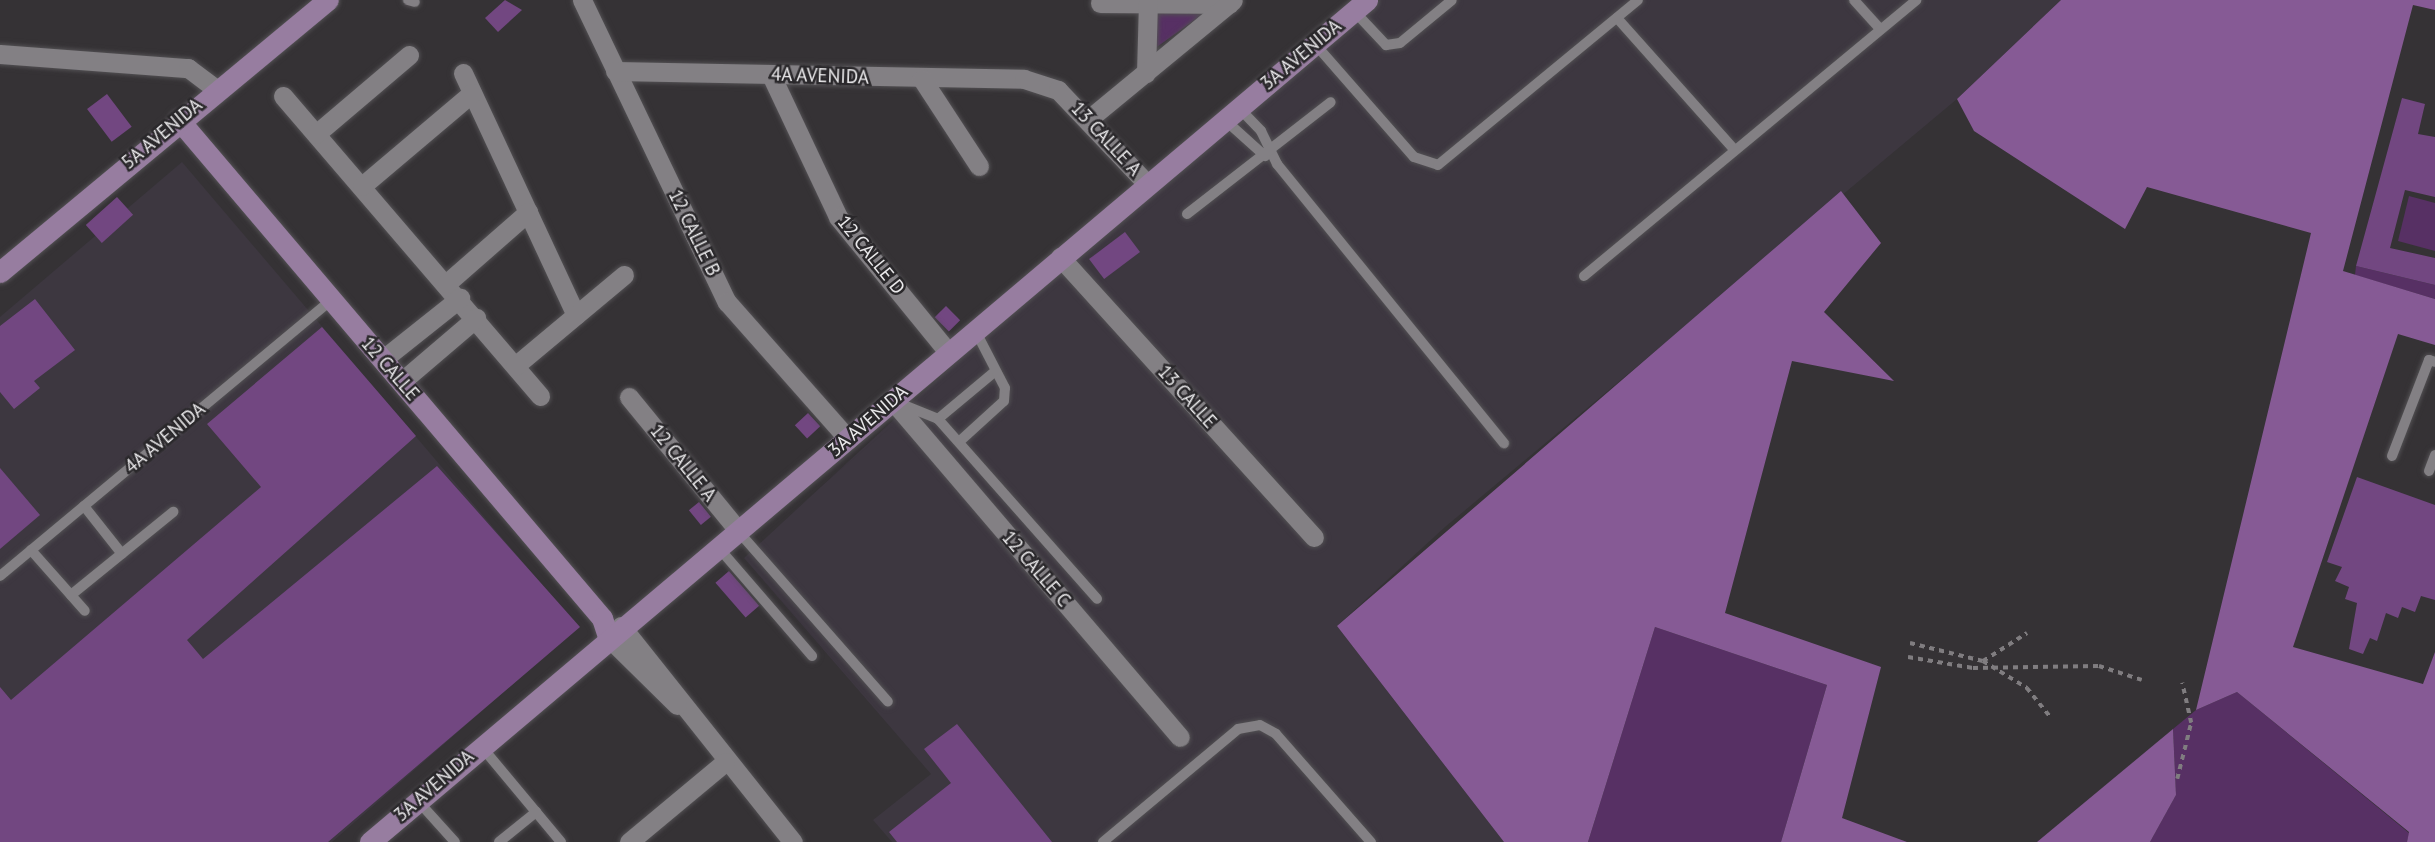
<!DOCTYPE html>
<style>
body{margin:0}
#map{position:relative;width:2435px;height:842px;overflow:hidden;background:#353235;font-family:"PT Sans",sans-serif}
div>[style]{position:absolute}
.built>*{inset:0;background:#3d3740}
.green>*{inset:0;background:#573064}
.forest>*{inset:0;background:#865a95}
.building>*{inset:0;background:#724781;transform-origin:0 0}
.path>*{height:3.5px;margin-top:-1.75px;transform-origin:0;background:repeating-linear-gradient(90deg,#807d80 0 5px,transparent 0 10px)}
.roads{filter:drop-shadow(0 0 2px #525053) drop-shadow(0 0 2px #525053)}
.service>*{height:10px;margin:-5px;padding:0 5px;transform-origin:5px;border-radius:5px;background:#838084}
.minor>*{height:19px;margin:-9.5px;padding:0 9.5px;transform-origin:9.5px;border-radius:9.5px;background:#838084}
.secondary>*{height:21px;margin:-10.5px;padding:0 10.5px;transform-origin:10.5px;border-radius:10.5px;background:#977da0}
span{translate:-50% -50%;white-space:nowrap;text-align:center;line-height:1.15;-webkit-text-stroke:5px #2a282b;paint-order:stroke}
.street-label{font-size:19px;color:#eae9eb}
</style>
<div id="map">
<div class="built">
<div style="clip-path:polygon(1380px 0,2061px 0,1957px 99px,1445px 527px,1337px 626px,1504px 842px,892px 842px,873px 820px,931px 774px,744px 558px,1148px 185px,1312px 44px)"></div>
<div style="clip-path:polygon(182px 162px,578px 627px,332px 842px,0 842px,0 317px)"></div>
</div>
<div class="green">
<div style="clip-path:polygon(1155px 13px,1203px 14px,1154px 49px)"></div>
<div style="clip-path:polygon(2409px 196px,2435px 203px,2435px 251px,2398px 241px)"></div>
<div style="clip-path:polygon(2356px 266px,2435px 285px,2435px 299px,2355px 275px)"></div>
<div style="clip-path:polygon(1655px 627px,1827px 685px,1781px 842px,1588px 842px)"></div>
<div style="clip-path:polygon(2237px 692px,2409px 833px,2407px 842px,2150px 842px,2176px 795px,2173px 729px,2196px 710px)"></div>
</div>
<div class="forest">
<div style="clip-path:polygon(2061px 0,2435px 0,2435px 10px,2413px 5px,2343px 271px,2435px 299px,2435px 345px,2398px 334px,2293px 647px,2423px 684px,2435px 652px,2435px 842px,2407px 842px,2409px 832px,2237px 692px,2196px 710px,2311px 233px,2147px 187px,2125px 229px,1974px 131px,1957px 99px)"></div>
<div style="clip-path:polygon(1841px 191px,1881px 243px,1824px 312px,1894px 381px,1792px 361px,1725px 613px,1881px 667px,1842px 818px,1907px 842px,1781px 842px,1827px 685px,1655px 627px,1588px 842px,1504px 842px,1337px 626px)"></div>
<div style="clip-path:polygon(2173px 729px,2176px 795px,2150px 842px,2037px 842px)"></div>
</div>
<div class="building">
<div style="clip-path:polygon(505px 0,522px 10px,498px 32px,485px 18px)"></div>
<div style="left:107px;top:94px;width:41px;height:25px;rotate:53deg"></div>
<div style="clip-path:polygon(2402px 98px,2425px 104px,2418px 134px,2435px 137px,2435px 197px,2405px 190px,2390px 248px,2435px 258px,2435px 285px,2356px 266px)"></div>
<div style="left:117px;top:197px;width:24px;height:42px;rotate:48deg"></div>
<div style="left:1125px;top:232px;width:25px;height:45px;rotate:53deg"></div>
<div style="clip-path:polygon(35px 299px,75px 350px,34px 381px,40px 388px,14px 409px,0 392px,0 326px)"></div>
<div style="left:946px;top:306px;width:20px;height:16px;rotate:45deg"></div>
<div style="clip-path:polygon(322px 327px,416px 436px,187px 640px,203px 659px,437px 466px,580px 627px,328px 842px,0 842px,0 687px,11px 700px,261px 487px,207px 424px)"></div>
<div style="left:808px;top:413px;width:18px;height:18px;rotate:47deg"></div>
<div style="clip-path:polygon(0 468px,40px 515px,0 549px)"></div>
<div style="clip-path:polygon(2357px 477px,2435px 505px,2435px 600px,2421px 596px,2415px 612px,2402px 607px,2398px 618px,2386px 613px,2377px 641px,2370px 638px,2363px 654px,2349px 649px,2357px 603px,2345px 599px,2349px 587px,2335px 581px,2342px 567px,2327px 562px)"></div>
<div style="left:699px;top:502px;width:19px;height:13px;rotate:51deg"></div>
<div style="left:729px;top:571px;width:46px;height:18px;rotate:49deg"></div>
<div style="clip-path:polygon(957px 724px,1052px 842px,897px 842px,889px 832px,951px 783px,924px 749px)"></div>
</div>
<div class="path">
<div style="left:1910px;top:643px;width:75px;rotate:13.9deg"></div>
<div style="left:1983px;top:661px;width:52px;rotate:-32.5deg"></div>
<div style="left:1908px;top:657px;width:66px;rotate:9.6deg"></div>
<div style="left:1973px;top:668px;width:126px;rotate:-0.9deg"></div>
<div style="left:2099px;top:666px;width:45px;rotate:18deg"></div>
<div style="left:1983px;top:661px;width:52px;rotate:31.5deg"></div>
<div style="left:2027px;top:688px;width:38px;rotate:51deg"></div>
<div style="left:2177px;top:779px;width:58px;rotate:-76deg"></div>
<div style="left:2191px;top:723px;width:41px;rotate:-102.7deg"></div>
</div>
<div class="roads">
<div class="service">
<div style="left:408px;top:0;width:7px;rotate:16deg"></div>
<div style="left:1854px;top:0;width:38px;rotate:48deg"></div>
<div style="left:1354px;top:11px;width:47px;rotate:46.7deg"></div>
<div style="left:1386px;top:45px;width:14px;rotate:-8deg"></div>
<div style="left:1400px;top:43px;width:67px;rotate:-39.6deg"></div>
<div style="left:1617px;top:18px;width:174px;rotate:48.3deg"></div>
<div style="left:1315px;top:44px;width:150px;rotate:48.8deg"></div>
<div style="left:1414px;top:157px;width:25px;rotate:18deg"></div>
<div style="left:1438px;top:165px;width:259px;rotate:-39.5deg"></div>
<div style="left:1239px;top:108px;width:32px;rotate:46deg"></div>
<div style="left:1261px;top:131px;width:37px;rotate:64deg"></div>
<div style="left:1277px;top:164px;width:360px;rotate:50.9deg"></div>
<div style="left:1225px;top:120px;width:54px;rotate:42deg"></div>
<div style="left:1187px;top:214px;width:182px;rotate:-37.9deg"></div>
<div style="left:1584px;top:276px;width:432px;rotate:-39.7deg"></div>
<div style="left:901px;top:404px;width:40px;rotate:22deg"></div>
<div style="left:938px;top:419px;width:72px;rotate:-39.9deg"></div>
<div style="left:938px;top:419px;width:240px;rotate:48.5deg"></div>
<div style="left:960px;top:441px;width:59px;rotate:-42.3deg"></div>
<div style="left:1004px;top:401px;width:13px;rotate:-86deg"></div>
<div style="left:1005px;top:388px;width:65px;rotate:-117.3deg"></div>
<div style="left:2392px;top:456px;width:103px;rotate:-68.9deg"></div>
<div style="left:2429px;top:360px;width:6px;rotate:18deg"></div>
<div style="left:2429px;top:471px;width:17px;rotate:-69deg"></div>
<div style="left:84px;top:506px;width:61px;rotate:51.6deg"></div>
<div style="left:738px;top:531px;width:227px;rotate:48.7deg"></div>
<div style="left:718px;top:547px;width:144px;rotate:49.2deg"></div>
<div style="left:31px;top:550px;width:81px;rotate:48.5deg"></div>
<div style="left:0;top:576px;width:431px;rotate:-39.8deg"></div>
<div style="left:71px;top:595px;width:132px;rotate:-39.1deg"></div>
<div style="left:481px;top:746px;width:125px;rotate:50.2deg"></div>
<div style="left:418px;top:801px;width:55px;rotate:47.9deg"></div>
<div style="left:499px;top:842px;width:48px;rotate:-39deg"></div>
<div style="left:1103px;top:842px;width:176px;rotate:-39.9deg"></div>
<div style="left:1238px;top:729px;width:22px;rotate:-10deg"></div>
<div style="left:1260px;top:725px;width:18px;rotate:29deg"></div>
<div style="left:1276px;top:734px;width:144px;rotate:48.7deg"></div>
</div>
<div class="minor">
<div style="left:582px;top:0;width:335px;rotate:64.4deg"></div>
<div style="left:727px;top:302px;width:183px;rotate:48.5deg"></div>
<div style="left:1100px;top:3px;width:129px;rotate:0.4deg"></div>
<div style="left:0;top:54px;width:189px;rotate:4.3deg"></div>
<div style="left:188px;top:68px;width:34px;rotate:37deg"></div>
<div style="left:615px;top:71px;width:409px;rotate:1.1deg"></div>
<div style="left:1024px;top:79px;width:36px;rotate:18deg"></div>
<div style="left:1058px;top:90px;width:131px;rotate:46.5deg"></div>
<div style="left:463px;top:73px;width:267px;rotate:65deg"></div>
<div style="left:1146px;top:73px;width:71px;rotate:-88.4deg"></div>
<div style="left:771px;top:75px;width:157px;rotate:64.7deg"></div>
<div style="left:838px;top:217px;width:174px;rotate:50.8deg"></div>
<div style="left:922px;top:79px;width:104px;rotate:56.8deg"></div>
<div style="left:283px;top:96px;width:395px;rotate:49.4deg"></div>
<div style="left:1090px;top:118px;width:185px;rotate:-39.5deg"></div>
<div style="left:316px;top:134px;width:122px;rotate:-40.3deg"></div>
<div style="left:362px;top:186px;width:144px;rotate:-40.2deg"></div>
<div style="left:1060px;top:257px;width:378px;rotate:47.8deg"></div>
<div style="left:447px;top:283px;width:108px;rotate:-41.2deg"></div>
<div style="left:382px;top:360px;width:100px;rotate:-38.5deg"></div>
<div style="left:515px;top:366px;width:142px;rotate:-39.9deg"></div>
<div style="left:401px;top:382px;width:99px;rotate:-40.5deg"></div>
<div style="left:629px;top:397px;width:171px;rotate:50.7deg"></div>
<div style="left:892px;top:400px;width:443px;rotate:49.5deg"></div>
<div style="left:621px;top:626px;width:276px;rotate:51.5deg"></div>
<div style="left:608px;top:637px;width:97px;rotate:44.6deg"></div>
<div style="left:629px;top:842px;width:125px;rotate:-39.8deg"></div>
</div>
<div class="secondary">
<div style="left:179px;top:120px;width:653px;rotate:49.66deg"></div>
<div style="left:602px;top:618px;width:20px;rotate:72deg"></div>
<div style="left:0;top:272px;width:426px;rotate:-39.7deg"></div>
<div style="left:370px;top:842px;width:1305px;rotate:-40.18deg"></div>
</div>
</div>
<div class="street-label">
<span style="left:1301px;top:55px;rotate:-40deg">3A AVENIDA</span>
<span style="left:820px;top:76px;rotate:2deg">4A AVENIDA</span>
<span style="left:162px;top:134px;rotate:-40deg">5A AVENIDA</span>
<span style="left:1106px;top:139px;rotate:47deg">13 CALLE A</span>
<span style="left:694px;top:233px;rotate:64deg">12 CALLE B</span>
<span style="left:871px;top:255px;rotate:51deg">12 CALLE D</span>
<span style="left:390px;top:369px;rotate:49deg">12 CALLE</span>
<span style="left:1187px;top:397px;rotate:48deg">13 CALLE</span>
<span style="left:868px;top:421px;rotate:-41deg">3A AVENIDA</span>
<span style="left:165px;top:438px;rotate:-40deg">4A AVENIDA</span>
<span style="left:683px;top:463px;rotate:51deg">12 CALLE A</span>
<span style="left:1036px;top:569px;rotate:49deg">12 CALLE C</span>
<span style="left:434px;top:786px;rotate:-41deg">3A AVENIDA</span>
</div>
</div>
